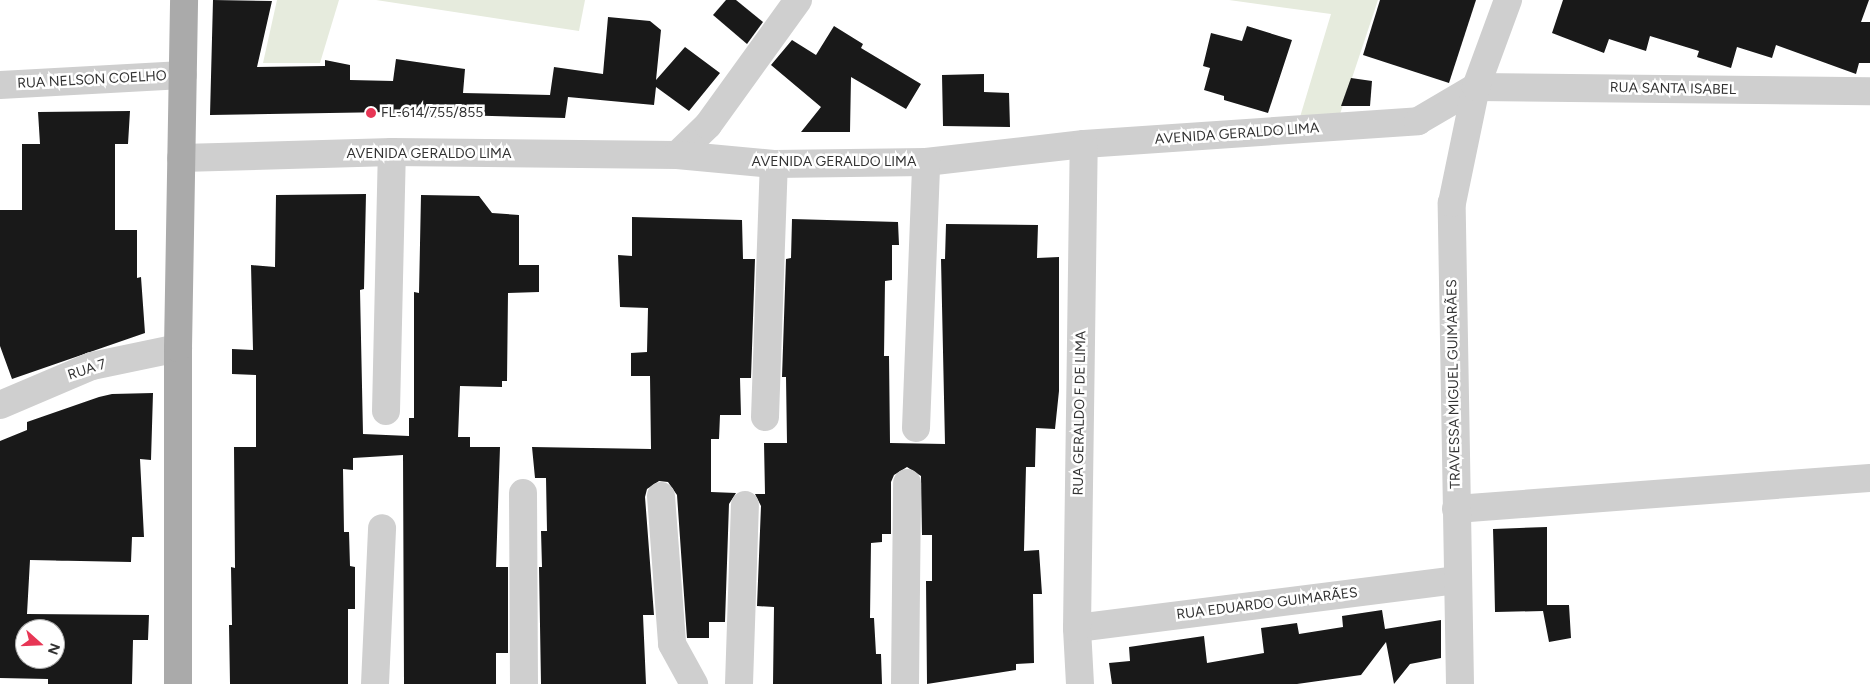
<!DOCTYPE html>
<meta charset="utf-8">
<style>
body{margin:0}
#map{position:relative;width:1870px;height:684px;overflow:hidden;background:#fff;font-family:Figtree,sans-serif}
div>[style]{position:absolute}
.green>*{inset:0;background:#e6ebdd}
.building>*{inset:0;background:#191919}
.minor>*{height:28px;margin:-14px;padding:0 14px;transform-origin:14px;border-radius:14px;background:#cfcfcf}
.major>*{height:28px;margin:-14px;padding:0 14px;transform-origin:14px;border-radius:14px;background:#aaa}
.dots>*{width:14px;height:14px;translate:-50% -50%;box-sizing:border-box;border:2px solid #fff;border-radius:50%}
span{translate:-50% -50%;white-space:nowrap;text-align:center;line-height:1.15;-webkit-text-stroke:5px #fff;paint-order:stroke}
.street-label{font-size:14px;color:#323232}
.poi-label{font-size:14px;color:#323232}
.left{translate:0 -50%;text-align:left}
.north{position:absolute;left:15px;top:619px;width:50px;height:50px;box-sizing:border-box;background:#fff;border:1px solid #adadad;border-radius:50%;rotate:110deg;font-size:14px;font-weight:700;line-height:20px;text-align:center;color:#323232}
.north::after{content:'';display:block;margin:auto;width:18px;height:22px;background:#e73655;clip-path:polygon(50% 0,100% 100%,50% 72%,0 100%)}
</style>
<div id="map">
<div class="green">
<div style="clip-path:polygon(277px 0,339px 0,320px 63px,263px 63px)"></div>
<div style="clip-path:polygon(376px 0,585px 0,579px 31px)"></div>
<div style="clip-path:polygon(1229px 0,1378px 0,1340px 114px,1300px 117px,1331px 14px)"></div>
</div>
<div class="building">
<div style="clip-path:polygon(213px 0,272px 1px,257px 67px,325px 66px,325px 60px,350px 65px,350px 80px,393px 81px,396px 59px,465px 69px,463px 93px,550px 95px,554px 67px,603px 74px,608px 17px,650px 21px,661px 30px,656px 80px,685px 47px,720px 73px,689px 111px,656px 87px,654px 105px,568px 97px,565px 118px,456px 115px,456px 118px,389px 116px,390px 112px,210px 115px)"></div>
<div style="clip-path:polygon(726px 0,736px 0,763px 22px,747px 44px,713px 15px)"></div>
<div style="clip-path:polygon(1380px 0,1476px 0,1449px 83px,1363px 55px)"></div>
<div style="clip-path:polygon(1563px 0,1869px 0,1861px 22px,1870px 22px,1870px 63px,1859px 63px,1856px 74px,1776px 45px,1772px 58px,1737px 47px,1731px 68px,1697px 57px,1699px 51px,1650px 36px,1646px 51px,1609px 39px,1604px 53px,1552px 33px)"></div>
<div style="clip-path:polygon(834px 26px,863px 44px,861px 48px,921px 84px,906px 109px,851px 77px,850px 132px,801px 132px,821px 107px,771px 65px,792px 40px,816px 55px)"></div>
<div style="clip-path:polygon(1247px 26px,1292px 40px,1268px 113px,1224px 100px,1224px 96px,1204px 90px,1210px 68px,1203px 66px,1211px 33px,1242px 41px)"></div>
<div style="clip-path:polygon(984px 74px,984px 92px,1009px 93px,1010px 127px,943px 126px,942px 75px)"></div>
<div style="clip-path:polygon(1351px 78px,1372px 81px,1370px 106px,1341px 106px)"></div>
<div style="clip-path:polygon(130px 111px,128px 144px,115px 144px,115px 230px,137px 230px,137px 278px,141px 277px,145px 333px,12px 379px,0 346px,0 210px,22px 210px,22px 144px,40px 144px,38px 112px)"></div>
<div style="clip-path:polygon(366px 194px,364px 289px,360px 290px,363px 434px,409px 436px,409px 418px,414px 418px,414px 292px,419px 293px,421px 195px,479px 196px,492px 213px,519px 215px,519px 265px,539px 265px,539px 292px,508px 293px,507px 381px,502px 381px,502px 387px,460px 386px,458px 437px,470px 437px,470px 447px,500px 447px,496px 567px,508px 567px,508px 653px,496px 653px,496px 684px,404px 684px,403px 455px,353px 458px,353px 470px,343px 469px,344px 532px,349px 532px,350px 566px,355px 567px,355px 609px,348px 609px,348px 684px,230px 684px,229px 625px,232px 625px,231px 567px,235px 568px,234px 447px,256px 447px,256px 375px,232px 374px,232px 349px,253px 350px,251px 265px,275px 267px,276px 195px)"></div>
<div style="clip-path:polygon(632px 217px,742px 220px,743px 259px,755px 259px,751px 378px,740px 378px,741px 415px,720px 415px,719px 439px,711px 439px,711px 492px,736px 493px,729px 504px,725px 622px,709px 622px,709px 638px,687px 638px,677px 495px,668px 482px,659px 481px,647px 489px,645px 497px,654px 615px,643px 615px,646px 684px,541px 684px,539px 567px,542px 567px,541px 531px,547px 531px,546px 478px,535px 478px,532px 447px,651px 449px,650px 376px,631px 376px,631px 353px,647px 352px,648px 308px,620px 307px,618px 255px,632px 256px)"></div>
<div style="clip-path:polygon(792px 219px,898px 222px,899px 245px,892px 245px,892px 280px,885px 281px,884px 356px,889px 356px,890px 443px,945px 444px,941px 259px,945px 259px,946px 224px,1038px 225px,1037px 258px,1059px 257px,1059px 391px,1055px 429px,1036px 428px,1035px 467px,1026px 467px,1024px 551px,1039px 550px,1042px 594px,1033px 594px,1034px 663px,1016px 664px,1016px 670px,927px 684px,926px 581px,932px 581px,932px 535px,922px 535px,921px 476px,907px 467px,894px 475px,891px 482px,891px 534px,882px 534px,882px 542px,871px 543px,870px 618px,874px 618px,876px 654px,881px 654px,882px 684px,773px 684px,774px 607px,757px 606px,761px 506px,755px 494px,765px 494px,764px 443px,787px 443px,786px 377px,782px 377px,786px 259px,791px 258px)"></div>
<div style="clip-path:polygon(evenodd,153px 393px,151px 460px,140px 459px,144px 537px,132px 537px,131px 562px,30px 560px,27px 614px,149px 615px,148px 640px,133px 640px,132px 684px,48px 684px,48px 679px,0 678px,0 441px,27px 430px,27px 422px,99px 397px,112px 394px,153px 393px,25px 629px,55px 629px,55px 659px,25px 659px,25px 629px)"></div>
<div style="clip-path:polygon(1547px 527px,1547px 605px,1569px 605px,1571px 638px,1549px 642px,1543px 611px,1495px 612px,1494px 565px,1493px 529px)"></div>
<div style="clip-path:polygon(1382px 610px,1385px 629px,1441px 620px,1441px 658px,1410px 664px,1394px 684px,1386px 642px,1361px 675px,1297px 684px,1112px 684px,1109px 663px,1130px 661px,1129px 647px,1204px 636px,1207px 663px,1264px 653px,1261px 628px,1297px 623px,1299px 634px,1343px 627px,1342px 616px)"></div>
</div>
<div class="minor">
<div style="left:0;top:85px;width:183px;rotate:-3.1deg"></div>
<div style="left:1476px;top:87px;width:394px;rotate:0.6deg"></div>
<div style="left:677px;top:155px;width:43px;rotate:-44.1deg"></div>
<div style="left:708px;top:125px;width:154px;rotate:-54.2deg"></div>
<div style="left:181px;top:158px;width:211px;rotate:-1.6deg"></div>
<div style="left:392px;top:152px;width:285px;rotate:0.6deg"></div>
<div style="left:677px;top:155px;width:97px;rotate:5.3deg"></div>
<div style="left:774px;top:164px;width:152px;rotate:-0.8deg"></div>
<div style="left:926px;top:162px;width:159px;rotate:-6.5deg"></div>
<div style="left:1084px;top:144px;width:335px;rotate:-3.9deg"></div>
<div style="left:1418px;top:121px;width:67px;rotate:-30.4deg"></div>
<div style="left:0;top:405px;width:100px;rotate:-23deg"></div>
<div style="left:92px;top:366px;width:88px;rotate:-11.8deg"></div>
<div style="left:386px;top:411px;width:259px;rotate:-88.7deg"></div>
<div style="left:765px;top:417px;width:253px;rotate:-88deg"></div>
<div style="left:916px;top:428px;width:266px;rotate:-87.8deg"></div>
<div style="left:523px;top:493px;width:191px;rotate:89.7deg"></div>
<div style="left:661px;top:496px;width:148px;rotate:85.7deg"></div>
<div style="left:672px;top:644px;width:46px;rotate:61.2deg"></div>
<div style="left:1456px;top:509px;width:415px;rotate:-4.3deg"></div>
<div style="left:1077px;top:628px;width:384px;rotate:-7.2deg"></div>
<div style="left:375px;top:684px;width:156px;rotate:-87.4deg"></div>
<div style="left:739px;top:684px;width:179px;rotate:-88.1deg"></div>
<div style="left:905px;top:684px;width:201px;rotate:-89.4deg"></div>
<div style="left:1080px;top:684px;width:56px;rotate:-93.1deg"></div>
<div style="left:1077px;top:628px;width:484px;rotate:-89.2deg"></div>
<div style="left:1460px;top:684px;width:481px;rotate:-91deg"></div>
<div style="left:1452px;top:203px;width:118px;rotate:-78.3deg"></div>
<div style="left:1476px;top:87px;width:93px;rotate:-69.8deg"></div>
</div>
<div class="major">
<div style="left:178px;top:684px;width:336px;rotate:-90deg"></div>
<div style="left:178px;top:348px;width:348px;rotate:-89deg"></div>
</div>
<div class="dots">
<div style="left:371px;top:113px;background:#e73655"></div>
</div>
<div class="street-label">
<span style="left:92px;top:80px;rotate:-3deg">RUA NELSON COELHO</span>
<span style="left:1673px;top:89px;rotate:1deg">RUA SANTA ISABEL</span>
<span style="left:1237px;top:134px;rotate:-4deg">AVENIDA GERALDO LIMA</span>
<span style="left:429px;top:154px">AVENIDA GERALDO LIMA</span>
<span style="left:834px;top:162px">AVENIDA GERALDO LIMA</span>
<span style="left:87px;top:370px;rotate:-18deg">RUA 7</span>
<span style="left:1454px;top:384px;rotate:-91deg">TRAVESSA MIGUEL GUIMARÃES</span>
<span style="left:1080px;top:413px;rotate:-89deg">RUA GERALDO F DE LIMA</span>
<span style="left:1267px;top:604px;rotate:-7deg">RUA EDUARDO GUIMARÃES</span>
</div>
<div class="poi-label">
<span class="left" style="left:381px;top:113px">FL-614/755/855</span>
</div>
<div class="north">N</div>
</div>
